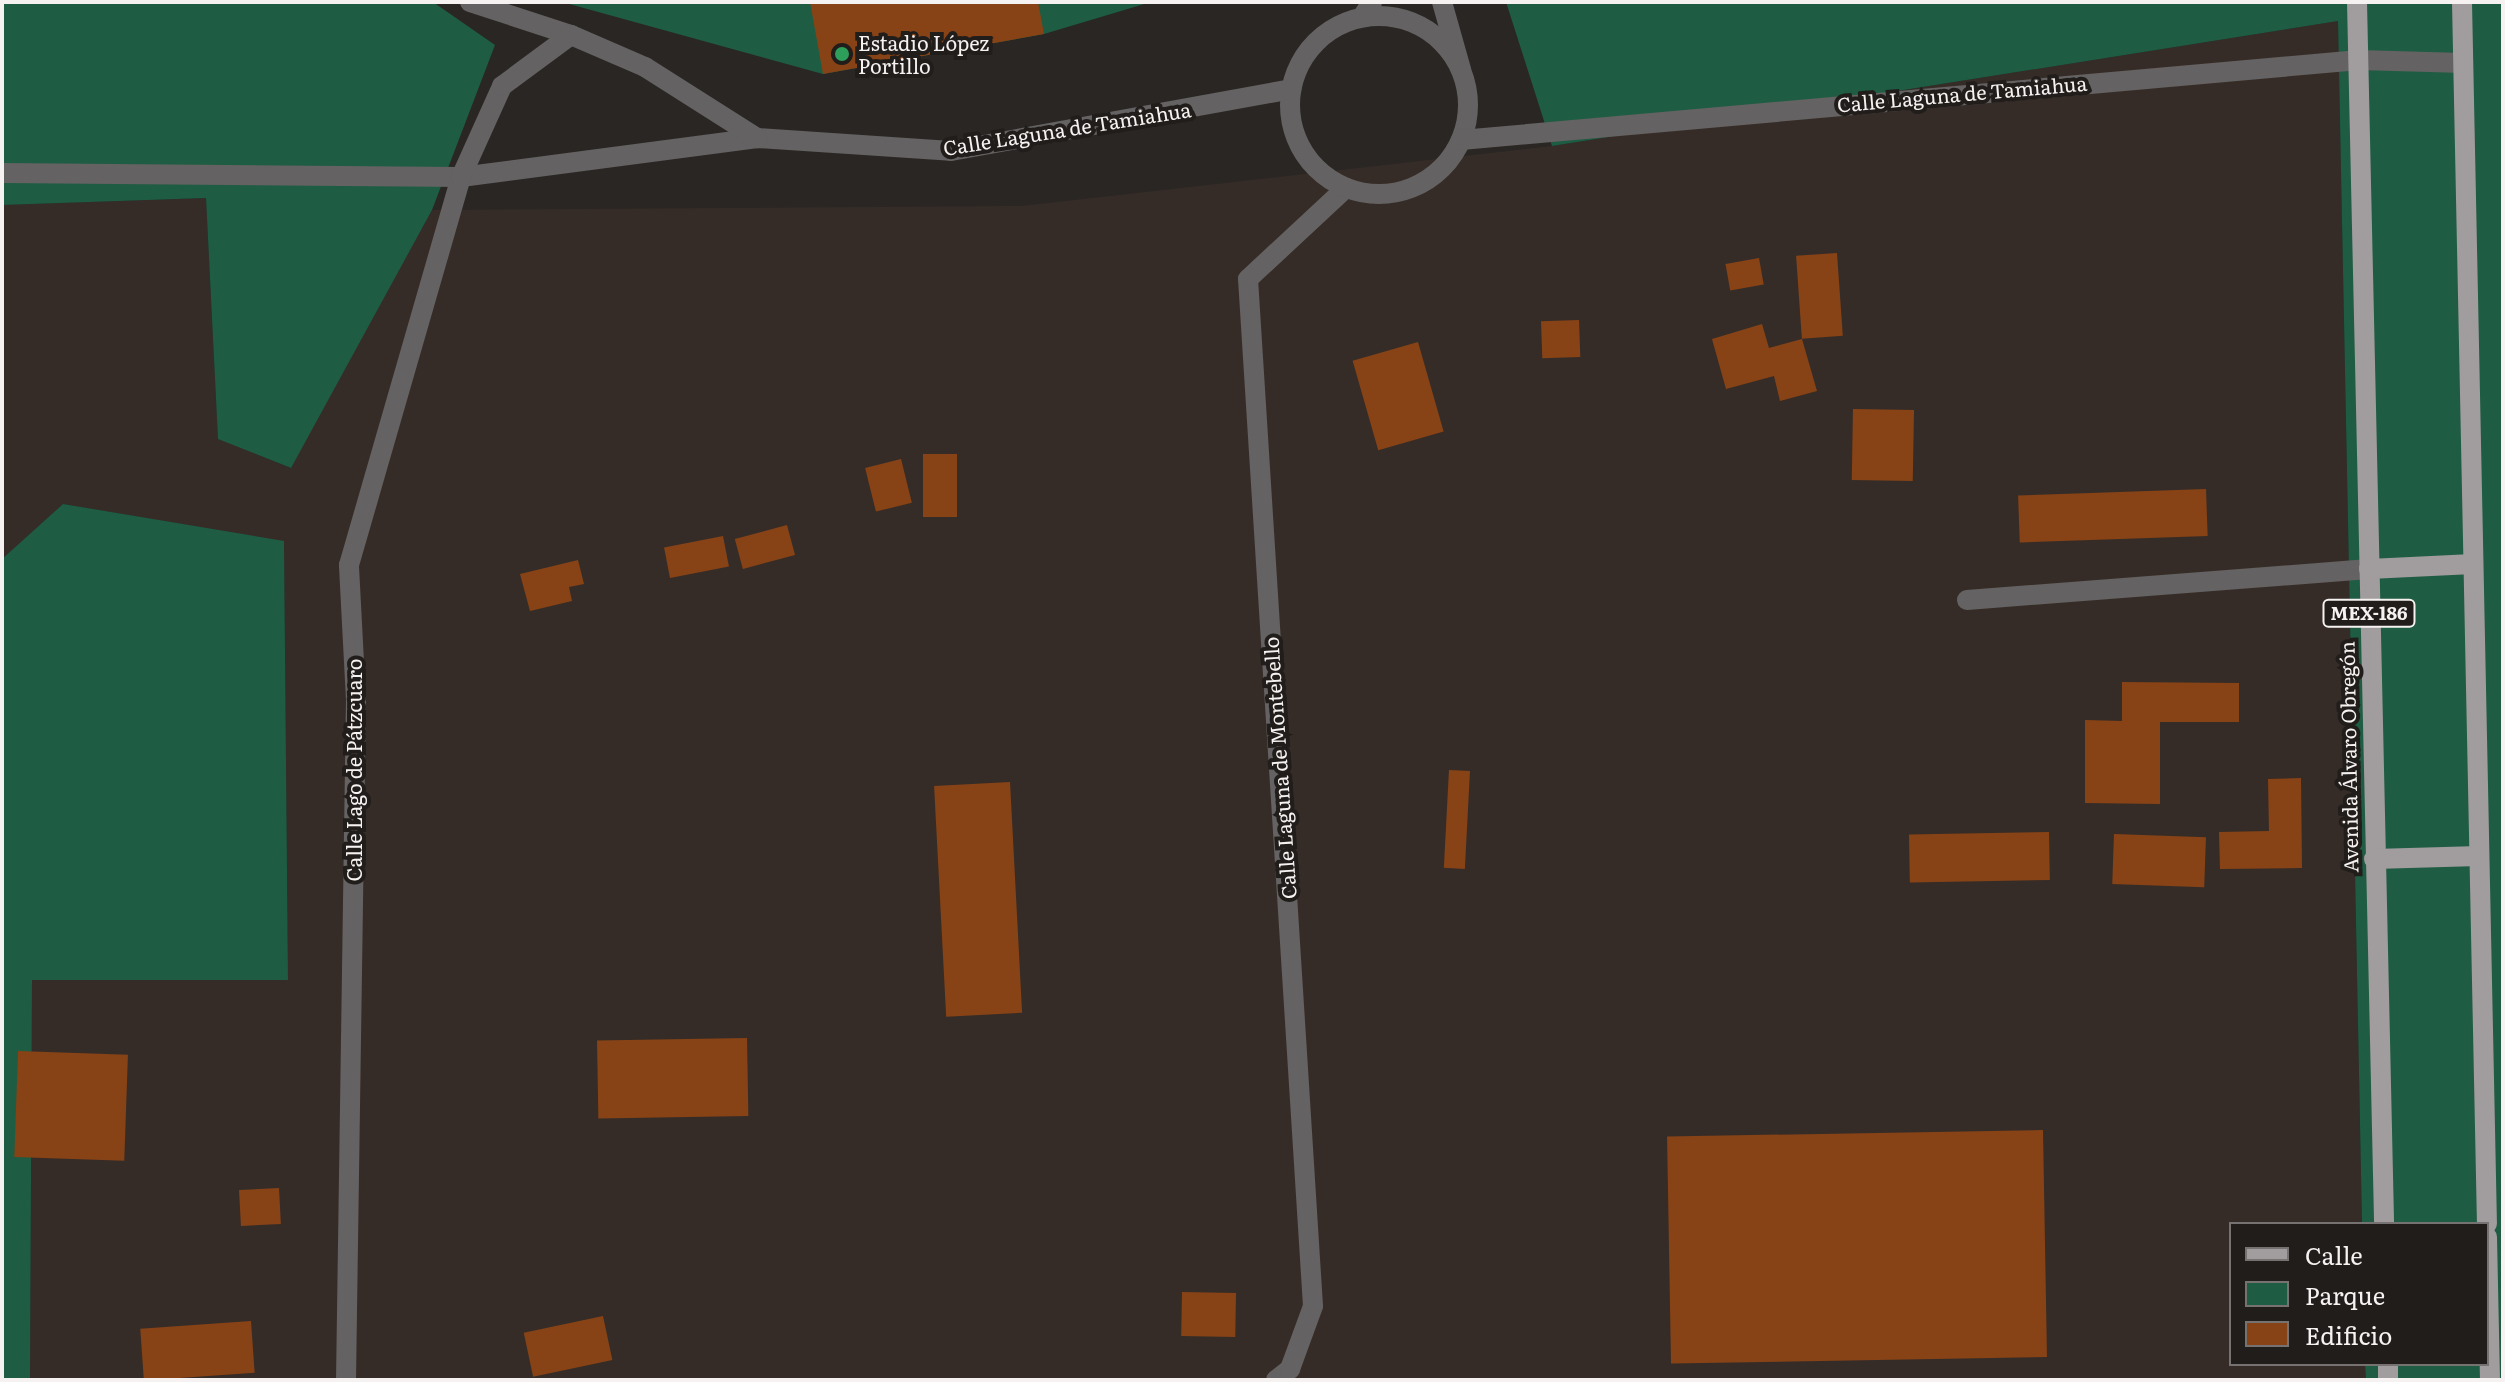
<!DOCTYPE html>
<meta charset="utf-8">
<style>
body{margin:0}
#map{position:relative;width:2505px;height:1382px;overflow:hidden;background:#2a2624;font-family:Literata,serif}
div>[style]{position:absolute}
.built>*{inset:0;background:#362c27}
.green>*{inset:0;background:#1e5c43}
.building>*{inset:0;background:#874316;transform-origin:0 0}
.service>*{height:20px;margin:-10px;padding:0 10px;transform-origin:10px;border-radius:10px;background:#646262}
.minor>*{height:20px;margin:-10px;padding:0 10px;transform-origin:10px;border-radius:10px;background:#646262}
.minor>.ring{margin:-10px;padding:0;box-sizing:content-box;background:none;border:20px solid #646262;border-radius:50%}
.primary>*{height:20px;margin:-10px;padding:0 10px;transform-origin:10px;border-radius:10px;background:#a19c9d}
.dots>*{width:22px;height:22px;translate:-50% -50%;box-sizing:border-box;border:4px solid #201d1b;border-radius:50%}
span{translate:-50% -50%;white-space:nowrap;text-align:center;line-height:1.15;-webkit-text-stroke:8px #201d1b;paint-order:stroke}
.shield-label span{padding:2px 6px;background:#201d1b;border:2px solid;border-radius:6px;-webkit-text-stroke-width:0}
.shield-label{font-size:18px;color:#f5f2f1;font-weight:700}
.poi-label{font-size:20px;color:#f5f2f1}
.left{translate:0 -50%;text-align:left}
.street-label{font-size:20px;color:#f5f2f1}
.frame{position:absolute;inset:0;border:4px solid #f5f2f1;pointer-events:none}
.legend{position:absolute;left:2229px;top:1222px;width:260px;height:144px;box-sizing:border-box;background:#201d1b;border:2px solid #757271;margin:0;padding:10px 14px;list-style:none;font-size:24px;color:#f5f2f1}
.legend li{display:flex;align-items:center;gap:16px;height:40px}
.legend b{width:40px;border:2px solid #757271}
</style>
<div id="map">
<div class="built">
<div style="clip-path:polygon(2338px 21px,2362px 1224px,2231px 1224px,2231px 1364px,2365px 1364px,2366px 1380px,30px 1380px,32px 979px,288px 980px,284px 542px,63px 504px,2px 559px,2px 205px,206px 198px,218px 438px,290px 468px,432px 210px,1022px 206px,1552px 146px)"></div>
</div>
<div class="green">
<div style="clip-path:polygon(2px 2px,433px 2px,495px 45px,432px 210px,291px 468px,218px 439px,206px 198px,2px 205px)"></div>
<div style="clip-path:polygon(562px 2px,1151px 2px,1044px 34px,823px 74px)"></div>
<div style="clip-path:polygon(1506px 2px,2503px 2px,2503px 1380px,2366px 1380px,2365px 1364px,2487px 1364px,2487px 1224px,2362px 1224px,2338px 21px,1552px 146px)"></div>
<div style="clip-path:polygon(63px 504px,284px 541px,288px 980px,32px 980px,30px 1380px,2px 1380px,2px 559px)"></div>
</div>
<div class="building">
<div style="clip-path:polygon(810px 2px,1038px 2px,1044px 34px,823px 74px)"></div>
<div style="left:1837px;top:253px;width:83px;height:41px;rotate:86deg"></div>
<div style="left:1759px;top:258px;width:27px;height:34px;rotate:80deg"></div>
<div style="left:1579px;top:320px;width:37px;height:38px;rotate:88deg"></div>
<div style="clip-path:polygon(1762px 324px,1769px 348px,1802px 339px,1817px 391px,1780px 401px,1774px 376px,1726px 389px,1712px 339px)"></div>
<div style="left:1418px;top:342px;width:93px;height:68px;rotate:74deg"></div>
<div style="left:1853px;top:409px;width:61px;height:71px;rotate:1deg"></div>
<div style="left:923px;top:454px;width:34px;height:63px"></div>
<div style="left:901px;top:459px;width:45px;height:37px;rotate:76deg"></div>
<div style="left:2206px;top:489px;width:47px;height:188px;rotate:88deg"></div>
<div style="left:787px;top:525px;width:31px;height:54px;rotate:75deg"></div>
<div style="left:723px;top:536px;width:31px;height:60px;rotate:79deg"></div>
<div style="clip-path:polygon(578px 560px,584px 584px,569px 587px,572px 601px,530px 611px,520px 574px)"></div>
<div style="clip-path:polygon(2122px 682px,2239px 683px,2239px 722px,2160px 722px,2160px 804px,2085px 803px,2085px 720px,2122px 721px)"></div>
<div style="left:1449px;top:770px;width:21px;height:98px;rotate:3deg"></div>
<div style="clip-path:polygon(2301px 778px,2302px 868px,2220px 869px,2219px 832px,2269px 831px,2268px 779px)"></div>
<div style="left:1010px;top:782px;width:231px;height:76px;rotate:87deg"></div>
<div style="left:2049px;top:832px;width:48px;height:140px;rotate:89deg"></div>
<div style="left:2114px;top:834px;width:92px;height:50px;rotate:2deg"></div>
<div style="left:747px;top:1038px;width:78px;height:150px;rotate:89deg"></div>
<div style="left:18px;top:1051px;width:110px;height:106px;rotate:2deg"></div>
<div style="left:2043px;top:1130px;width:227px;height:376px;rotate:89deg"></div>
<div style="left:279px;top:1188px;width:36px;height:40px;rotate:87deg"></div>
<div style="left:1182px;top:1292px;width:54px;height:44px;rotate:1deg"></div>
<div style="left:603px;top:1316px;width:45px;height:81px;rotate:78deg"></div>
<div style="left:251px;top:1321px;width:52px;height:111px;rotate:86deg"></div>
</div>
<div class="service">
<div style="left:470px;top:2px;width:106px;rotate:18.1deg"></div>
<div style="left:1442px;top:2px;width:70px;rotate:74.2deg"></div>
<div style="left:1362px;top:17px;width:18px;rotate:-56deg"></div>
<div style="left:1967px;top:600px;width:403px;rotate:-4.4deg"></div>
<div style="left:1276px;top:1380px;width:18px;rotate:-38deg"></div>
<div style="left:1290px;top:1369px;width:67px;rotate:-69.9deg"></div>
<div style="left:1313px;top:1306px;width:1029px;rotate:-93.62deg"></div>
<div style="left:1248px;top:279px;width:134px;rotate:-42.9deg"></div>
</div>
<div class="minor">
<div class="ring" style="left:1290px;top:16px;width:158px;height:158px"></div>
<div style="left:1461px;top:140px;width:902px;rotate:-5.09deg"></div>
<div style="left:2359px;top:60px;width:104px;rotate:1.7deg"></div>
<div style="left:2px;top:173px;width:459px;rotate:0.5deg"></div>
<div style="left:461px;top:177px;width:299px;rotate:-7.5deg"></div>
<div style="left:757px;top:138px;width:194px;rotate:3.8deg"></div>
<div style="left:951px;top:151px;width:346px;rotate:-10.3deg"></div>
<div style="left:346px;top:1380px;width:680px;rotate:-89.16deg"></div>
<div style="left:356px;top:700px;width:135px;rotate:-93deg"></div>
<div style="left:349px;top:565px;width:404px;rotate:-73.9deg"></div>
<div style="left:461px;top:177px;width:100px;rotate:-65.7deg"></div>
<div style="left:502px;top:86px;width:86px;rotate:-36.5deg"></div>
<div style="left:571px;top:35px;width:81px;rotate:23.4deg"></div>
<div style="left:645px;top:67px;width:133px;rotate:32.4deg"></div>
</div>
<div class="primary">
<div style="left:2357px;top:2px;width:1222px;rotate:88.73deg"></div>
<div style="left:2462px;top:2px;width:1222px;rotate:88.83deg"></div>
<div style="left:2369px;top:569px;width:104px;rotate:-2.8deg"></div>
<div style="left:2374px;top:859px;width:105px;rotate:-1.6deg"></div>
<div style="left:2487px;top:1237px;width:143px;rotate:88.8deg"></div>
<div style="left:2388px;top:1364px;width:16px;rotate:90deg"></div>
</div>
<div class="dots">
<div style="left:842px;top:54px;background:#2e9e5b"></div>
</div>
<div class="shield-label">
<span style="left:2369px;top:613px">MEX-186</span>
</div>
<div class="poi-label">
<span class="left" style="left:858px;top:54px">Estadio López<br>Portillo</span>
</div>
<div class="street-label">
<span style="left:1962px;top:93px;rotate:-5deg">Calle Laguna de Tamiahua</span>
<span style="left:1067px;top:128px;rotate:-9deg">Calle Laguna de Tamiahua</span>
<span style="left:2348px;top:757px;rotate:-91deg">Avenida Álvaro Obregón</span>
<span style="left:1279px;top:768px;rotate:-94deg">Calle Laguna de Montebello</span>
<span style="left:353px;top:770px;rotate:-90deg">Calle Lago de Pátzcuaro</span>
</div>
<div class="frame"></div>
<ul class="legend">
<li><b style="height:10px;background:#a19c9d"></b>Calle</li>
<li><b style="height:22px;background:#1e5c43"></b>Parque</li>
<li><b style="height:22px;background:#874316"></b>Edificio</li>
</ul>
</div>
